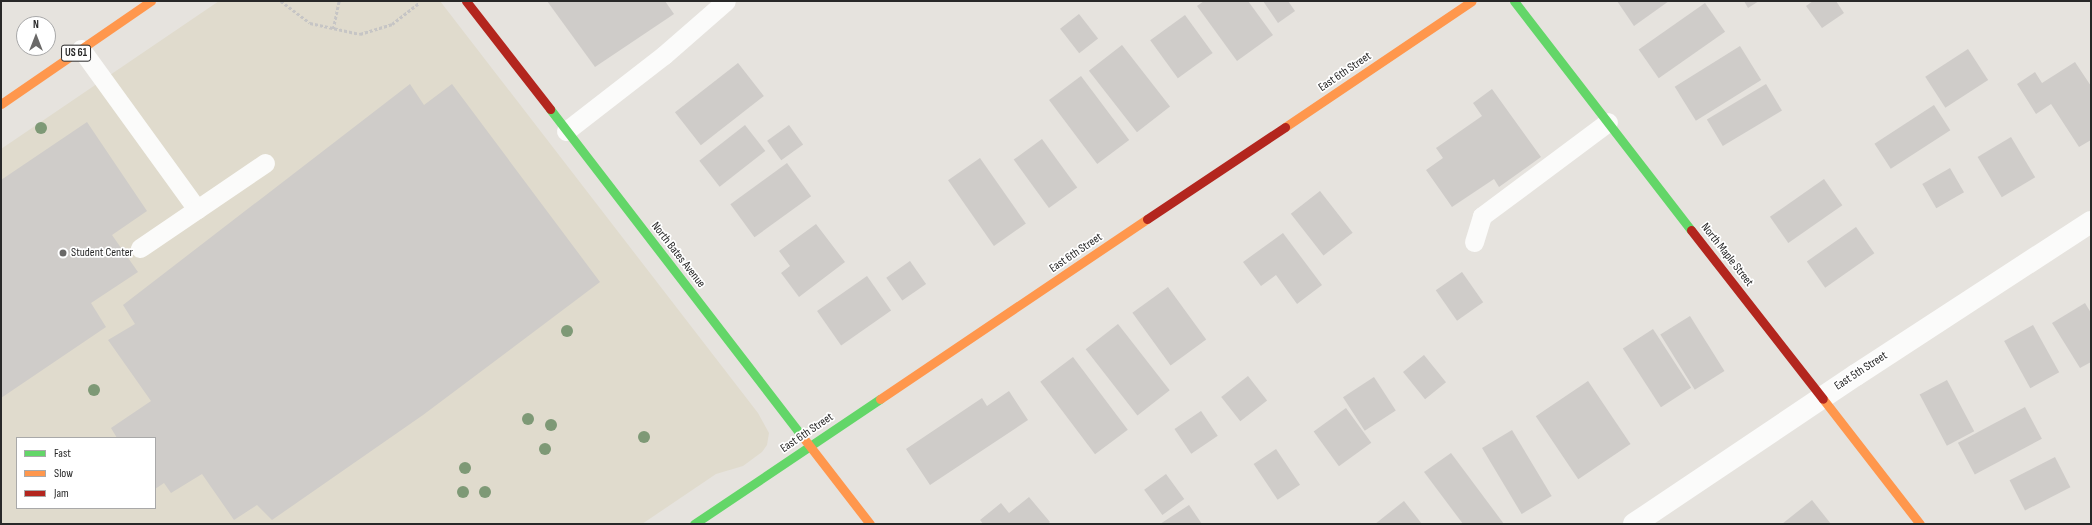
<!DOCTYPE html>
<style>
body{margin:0}
#map{position:relative;width:2092px;height:525px;overflow:hidden;background:#e6e3de;font-family:"Sofia Sans Condensed",sans-serif}
div>[style]{position:absolute}
.education>*{inset:0;background:#e0dbcd}
.building>*{inset:0;background:#cfccc9;transform-origin:0 0}
.path>*{height:2.5px;margin-top:-1.25px;transform-origin:0;background:repeating-linear-gradient(90deg,#c6c5c5 0 3px,transparent 0 5px)}
.lane>*{height:19px;margin:-9.5px;padding:0 9.5px;transform-origin:9.5px;border-radius:9.5px;background:#fbfbfa}
.street>*{height:22px;margin:-11px;padding:0 11px;transform-origin:11px;border-radius:11px;background:#fbfbfa}
.fast>*{height:9px;margin:-4.5px;padding:0 4.5px;transform-origin:4.5px;border-radius:4.5px;background:#63d668}
.slow>*{height:9px;margin:-4.5px;padding:0 4.5px;transform-origin:4.5px;border-radius:4.5px;background:#ff974d}
.jam>*{height:9px;margin:-4.5px;padding:0 4.5px;transform-origin:4.5px;border-radius:4.5px;background:#b3261e}
.trees>*{width:12px;height:12px;margin:-6px;border-radius:50%;background:#7e9976}
.dots>*{width:11px;height:11px;translate:-50% -50%;box-sizing:border-box;border:2px solid #fff;border-radius:50%}
span{translate:-50% -50%;white-space:nowrap;text-align:center;line-height:1.15;-webkit-text-stroke:3.5px #fff;paint-order:stroke}
.shield-label span{padding:1px 3px;background:#fff;border:1px solid;border-radius:3px;-webkit-text-stroke-width:0}
.shield-label{font-size:11px;color:#282828;font-weight:700}
.street-label{font-size:12px;color:#282828}
.poi-label{font-size:12px;color:#282828}
.left{translate:0 -50%;text-align:left}
.frame{position:absolute;inset:0;border:2px solid #282828;pointer-events:none}
.legend{position:absolute;left:16px;top:437px;width:140px;height:72px;box-sizing:border-box;background:#fff;border:1px solid #a9a9a9;margin:0;padding:5px 7px;list-style:none;font-size:12px;color:#282828}
.legend li{display:flex;align-items:center;gap:8px;height:20px}
.legend b{width:20px;border:1px solid #a9a9a9}
.north{position:absolute;left:16px;top:16px;width:40px;height:40px;box-sizing:border-box;background:#fff;border:1px solid #a9a9a9;border-radius:50%;rotate:0deg;font-size:11px;font-weight:700;line-height:16px;text-align:center;color:#282828}
.north::after{content:'';display:block;margin:auto;width:14px;height:18px;background:#6a6968;clip-path:polygon(50% 0,100% 100%,50% 72%,0 100%)}
</style>
<div id="map">
<div class="education">
<div style="clip-path:polygon(evenodd,219px 1px,440px 1px,758px 413px,769px 433px,767px 445px,762px 452px,743px 466px,716px 474px,642px 524px,1px 524px,1px 149px,219px 1px,17px 438px,155px 438px,155px 508px,17px 508px,17px 438px)"></div>
</div>
<div class="building">
<div style="clip-path:polygon(547px 1px,665px 1px,674px 14px,595px 67px)"></div>
<div style="clip-path:polygon(1204px 1px,1248px 1px,1273px 35px,1237px 61px,1197px 6px)"></div>
<div style="clip-path:polygon(1263px 1px,1288px 1px,1295px 11px,1278px 23px)"></div>
<div style="clip-path:polygon(1617px 1px,1669px 1px,1634px 26px)"></div>
<div style="clip-path:polygon(1744px 1px,1759px 1px,1748px 8px)"></div>
<div style="clip-path:polygon(1813px 1px,1836px 1px,1844px 13px,1822px 28px,1806px 6px)"></div>
<div style="left:1705px;top:3px;width:35px;height:81px;rotate:55deg"></div>
<div style="left:1079px;top:14px;width:31px;height:24px;rotate:52deg"></div>
<div style="left:1185px;top:15px;width:47px;height:43px;rotate:54deg"></div>
<div style="left:1122px;top:45px;width:78px;height:42px;rotate:52deg"></div>
<div style="left:1740px;top:46px;width:40px;height:77px;rotate:58deg"></div>
<div style="left:1968px;top:49px;width:37px;height:51px;rotate:57deg"></div>
<div style="clip-path:polygon(2075px 62px,2091px 86px,2091px 140px,2079px 147px,2051px 104px,2036px 114px,2017px 84px,2035px 72px,2042px 83px)"></div>
<div style="left:738px;top:63px;width:42px;height:80px;rotate:52deg"></div>
<div style="left:1081px;top:76px;width:80px;height:40px;rotate:53deg"></div>
<div style="clip-path:polygon(410px 84px,424px 105px,452px 84px,600px 282px,423px 415px,272px 520px,257px 505px,234px 520px,202px 474px,171px 493px,164px 483px,155px 489px,155px 438px,117px 438px,111px 428px,151px 401px,108px 340px,135px 324px,123px 305px)"></div>
<div style="left:1766px;top:84px;width:31px;height:69px;rotate:59deg"></div>
<div style="clip-path:polygon(1492px 89px,1541px 157px,1499px 187px,1494px 179px,1452px 207px,1426px 170px,1443px 158px,1436px 148px,1482px 116px,1473px 103px)"></div>
<div style="left:1934px;top:105px;width:30px;height:71px;rotate:57deg"></div>
<div style="clip-path:polygon(87px 122px,147px 211px,112px 235px,138px 272px,91px 303px,106px 327px,1px 398px,1px 180px)"></div>
<div style="left:745px;top:125px;width:33px;height:58px;rotate:52deg"></div>
<div style="left:789px;top:125px;width:24px;height:27px;rotate:54deg"></div>
<div style="left:2011px;top:137px;width:47px;height:39px;rotate:59deg"></div>
<div style="left:1042px;top:139px;width:60px;height:35px;rotate:54deg"></div>
<div style="left:980px;top:158px;width:80px;height:39px;rotate:55deg"></div>
<div style="left:787px;top:163px;width:41px;height:70px;rotate:54deg"></div>
<div style="left:1950px;top:168px;width:28px;height:32px;rotate:60deg"></div>
<div style="left:1824px;top:179px;width:32px;height:66px;rotate:55deg"></div>
<div style="left:1320px;top:191px;width:53px;height:37px;rotate:52deg"></div>
<div style="clip-path:polygon(816px 224px,845px 262px,799px 297px,781px 273px,790px 266px,779px 251px)"></div>
<div style="left:1856px;top:227px;width:32px;height:60px;rotate:55deg"></div>
<div style="clip-path:polygon(1283px 233px,1322px 285px,1297px 304px,1276px 275px,1261px 286px,1243px 262px)"></div>
<div style="left:910px;top:261px;width:28px;height:29px;rotate:55deg"></div>
<div style="left:1462px;top:272px;width:37px;height:32px;rotate:55deg"></div>
<div style="left:867px;top:276px;width:42px;height:61px;rotate:55deg"></div>
<div style="left:1168px;top:287px;width:65px;height:44px;rotate:54deg"></div>
<div style="clip-path:polygon(2085px 303px,2091px 313px,2091px 362px,2080px 368px,2052px 323px)"></div>
<div style="left:1690px;top:316px;width:65px;height:35px;rotate:58deg"></div>
<div style="left:1118px;top:324px;width:84px;height:41px;rotate:52deg"></div>
<div style="left:2033px;top:325px;width:54px;height:33px;rotate:61deg"></div>
<div style="left:1653px;top:329px;width:70px;height:36px;rotate:57deg"></div>
<div style="left:1424px;top:355px;width:35px;height:27px;rotate:51deg"></div>
<div style="left:1073px;top:357px;width:91px;height:41px;rotate:53deg"></div>
<div style="left:1248px;top:376px;width:31px;height:34px;rotate:52deg"></div>
<div style="left:1374px;top:377px;width:40px;height:37px;rotate:57deg"></div>
<div style="left:1947px;top:380px;width:58px;height:31px;rotate:62deg"></div>
<div style="left:1588px;top:381px;width:76px;height:63px;rotate:56deg"></div>
<div style="clip-path:polygon(1009px 391px,1028px 420px,930px 485px,906px 449px,982px 398px,987px 406px)"></div>
<div style="left:2025px;top:407px;width:36px;height:76px;rotate:62deg"></div>
<div style="left:1346px;top:408px;width:43px;height:40px;rotate:54deg"></div>
<div style="left:1201px;top:411px;width:30px;height:32px;rotate:56deg"></div>
<div style="left:1512px;top:430px;width:77px;height:35px;rotate:59deg"></div>
<div style="left:1276px;top:449px;width:43px;height:27px;rotate:56deg"></div>
<div style="clip-path:polygon(1451px 453px,1504px 524px,1463px 524px,1424px 472px)"></div>
<div style="left:2055px;top:457px;width:34px;height:51px;rotate:63deg"></div>
<div style="left:1166px;top:474px;width:31px;height:27px;rotate:54deg"></div>
<div style="clip-path:polygon(1029px 497px,1050px 522px,1048px 524px,983px 524px,980px 520px,1001px 503px,1009px 513px)"></div>
<div style="clip-path:polygon(1812px 500px,1831px 524px,1782px 524px)"></div>
<div style="clip-path:polygon(1404px 501px,1422px 524px,1375px 524px)"></div>
<div style="clip-path:polygon(1189px 505px,1202px 524px,1160px 524px)"></div>
</div>
<div class="path">
<div style="left:281px;top:1px;width:36px;rotate:37deg"></div>
<div style="left:310px;top:23px;width:51px;rotate:12.4deg"></div>
<div style="left:360px;top:34px;width:34px;rotate:-17deg"></div>
<div style="left:392px;top:24px;width:34px;rotate:-38deg"></div>
<div style="left:333px;top:29px;width:29px;rotate:-78deg"></div>
</div>
<div class="lane">
<div style="left:81px;top:49px;width:198px;rotate:54.1deg"></div>
<div style="left:566px;top:131px;width:124px;rotate:-37.8deg"></div>
<div style="left:664px;top:55px;width:82px;rotate:-41.1deg"></div>
<div style="left:1474px;top:242px;width:27px;rotate:-73deg"></div>
<div style="left:1482px;top:216px;width:157px;rotate:-36.7deg"></div>
<div style="left:140px;top:248px;width:151px;rotate:-34.2deg"></div>
</div>
<div class="street">
<div style="left:1634px;top:524px;width:267px;rotate:-33.9deg"></div>
<div style="left:1856px;top:375px;width:280px;rotate:-33.1deg"></div>
</div>
<div class="fast">
<div style="left:1514px;top:1px;width:289px;rotate:52.3deg"></div>
<div style="left:550px;top:109px;width:413px;rotate:52.4deg"></div>
<div style="left:694px;top:524px;width:224px;rotate:-33.9deg"></div>
</div>
<div class="slow">
<div style="left:1px;top:104px;width:182px;rotate:-34.5deg"></div>
<div style="left:1285px;top:127px;width:225px;rotate:-34deg"></div>
<div style="left:880px;top:399px;width:322px;rotate:-34deg"></div>
<div style="left:1823px;top:399px;width:158px;rotate:52.2deg"></div>
<div style="left:802px;top:436px;width:111px;rotate:52.3deg"></div>
</div>
<div class="jam">
<div style="left:466px;top:1px;width:137px;rotate:52.1deg"></div>
<div style="left:1147px;top:219px;width:166px;rotate:-33.7deg"></div>
<div style="left:1691px;top:230px;width:214px;rotate:52deg"></div>
</div>
<div class="trees">
<div style="left:41px;top:128px"></div>
<div style="left:567px;top:331px"></div>
<div style="left:94px;top:390px"></div>
<div style="left:528px;top:419px"></div>
<div style="left:551px;top:425px"></div>
<div style="left:644px;top:437px"></div>
<div style="left:545px;top:449px"></div>
<div style="left:465px;top:468px"></div>
<div style="left:463px;top:492px"></div>
<div style="left:485px;top:492px"></div>
</div>
<div class="dots">
<div style="left:63px;top:253px;background:#6a6968"></div>
</div>
<div class="shield-label">
<span style="left:76px;top:53px">US 61</span>
</div>
<div class="street-label">
<span style="left:1345px;top:72px;rotate:-34deg">East 6th Street</span>
<span style="left:1076px;top:253px;rotate:-34deg">East 6th Street</span>
<span style="left:678px;top:255px;rotate:52deg">North Bates Avenue</span>
<span style="left:1727px;top:255px;rotate:52deg">North Maple Street</span>
<span style="left:1861px;top:371px;rotate:-33deg">East 5th Street</span>
<span style="left:807px;top:433px;rotate:-34deg">East 6th Street</span>
</div>
<div class="poi-label">
<span class="left" style="left:71px;top:253px">Student Center</span>
</div>
<div class="frame"></div>
<ul class="legend">
<li><b style="height:5px;background:#63d668"></b>Fast</li>
<li><b style="height:5px;background:#ff974d"></b>Slow</li>
<li><b style="height:5px;background:#b3261e"></b>Jam</li>
</ul>
<div class="north">N</div>
</div>
